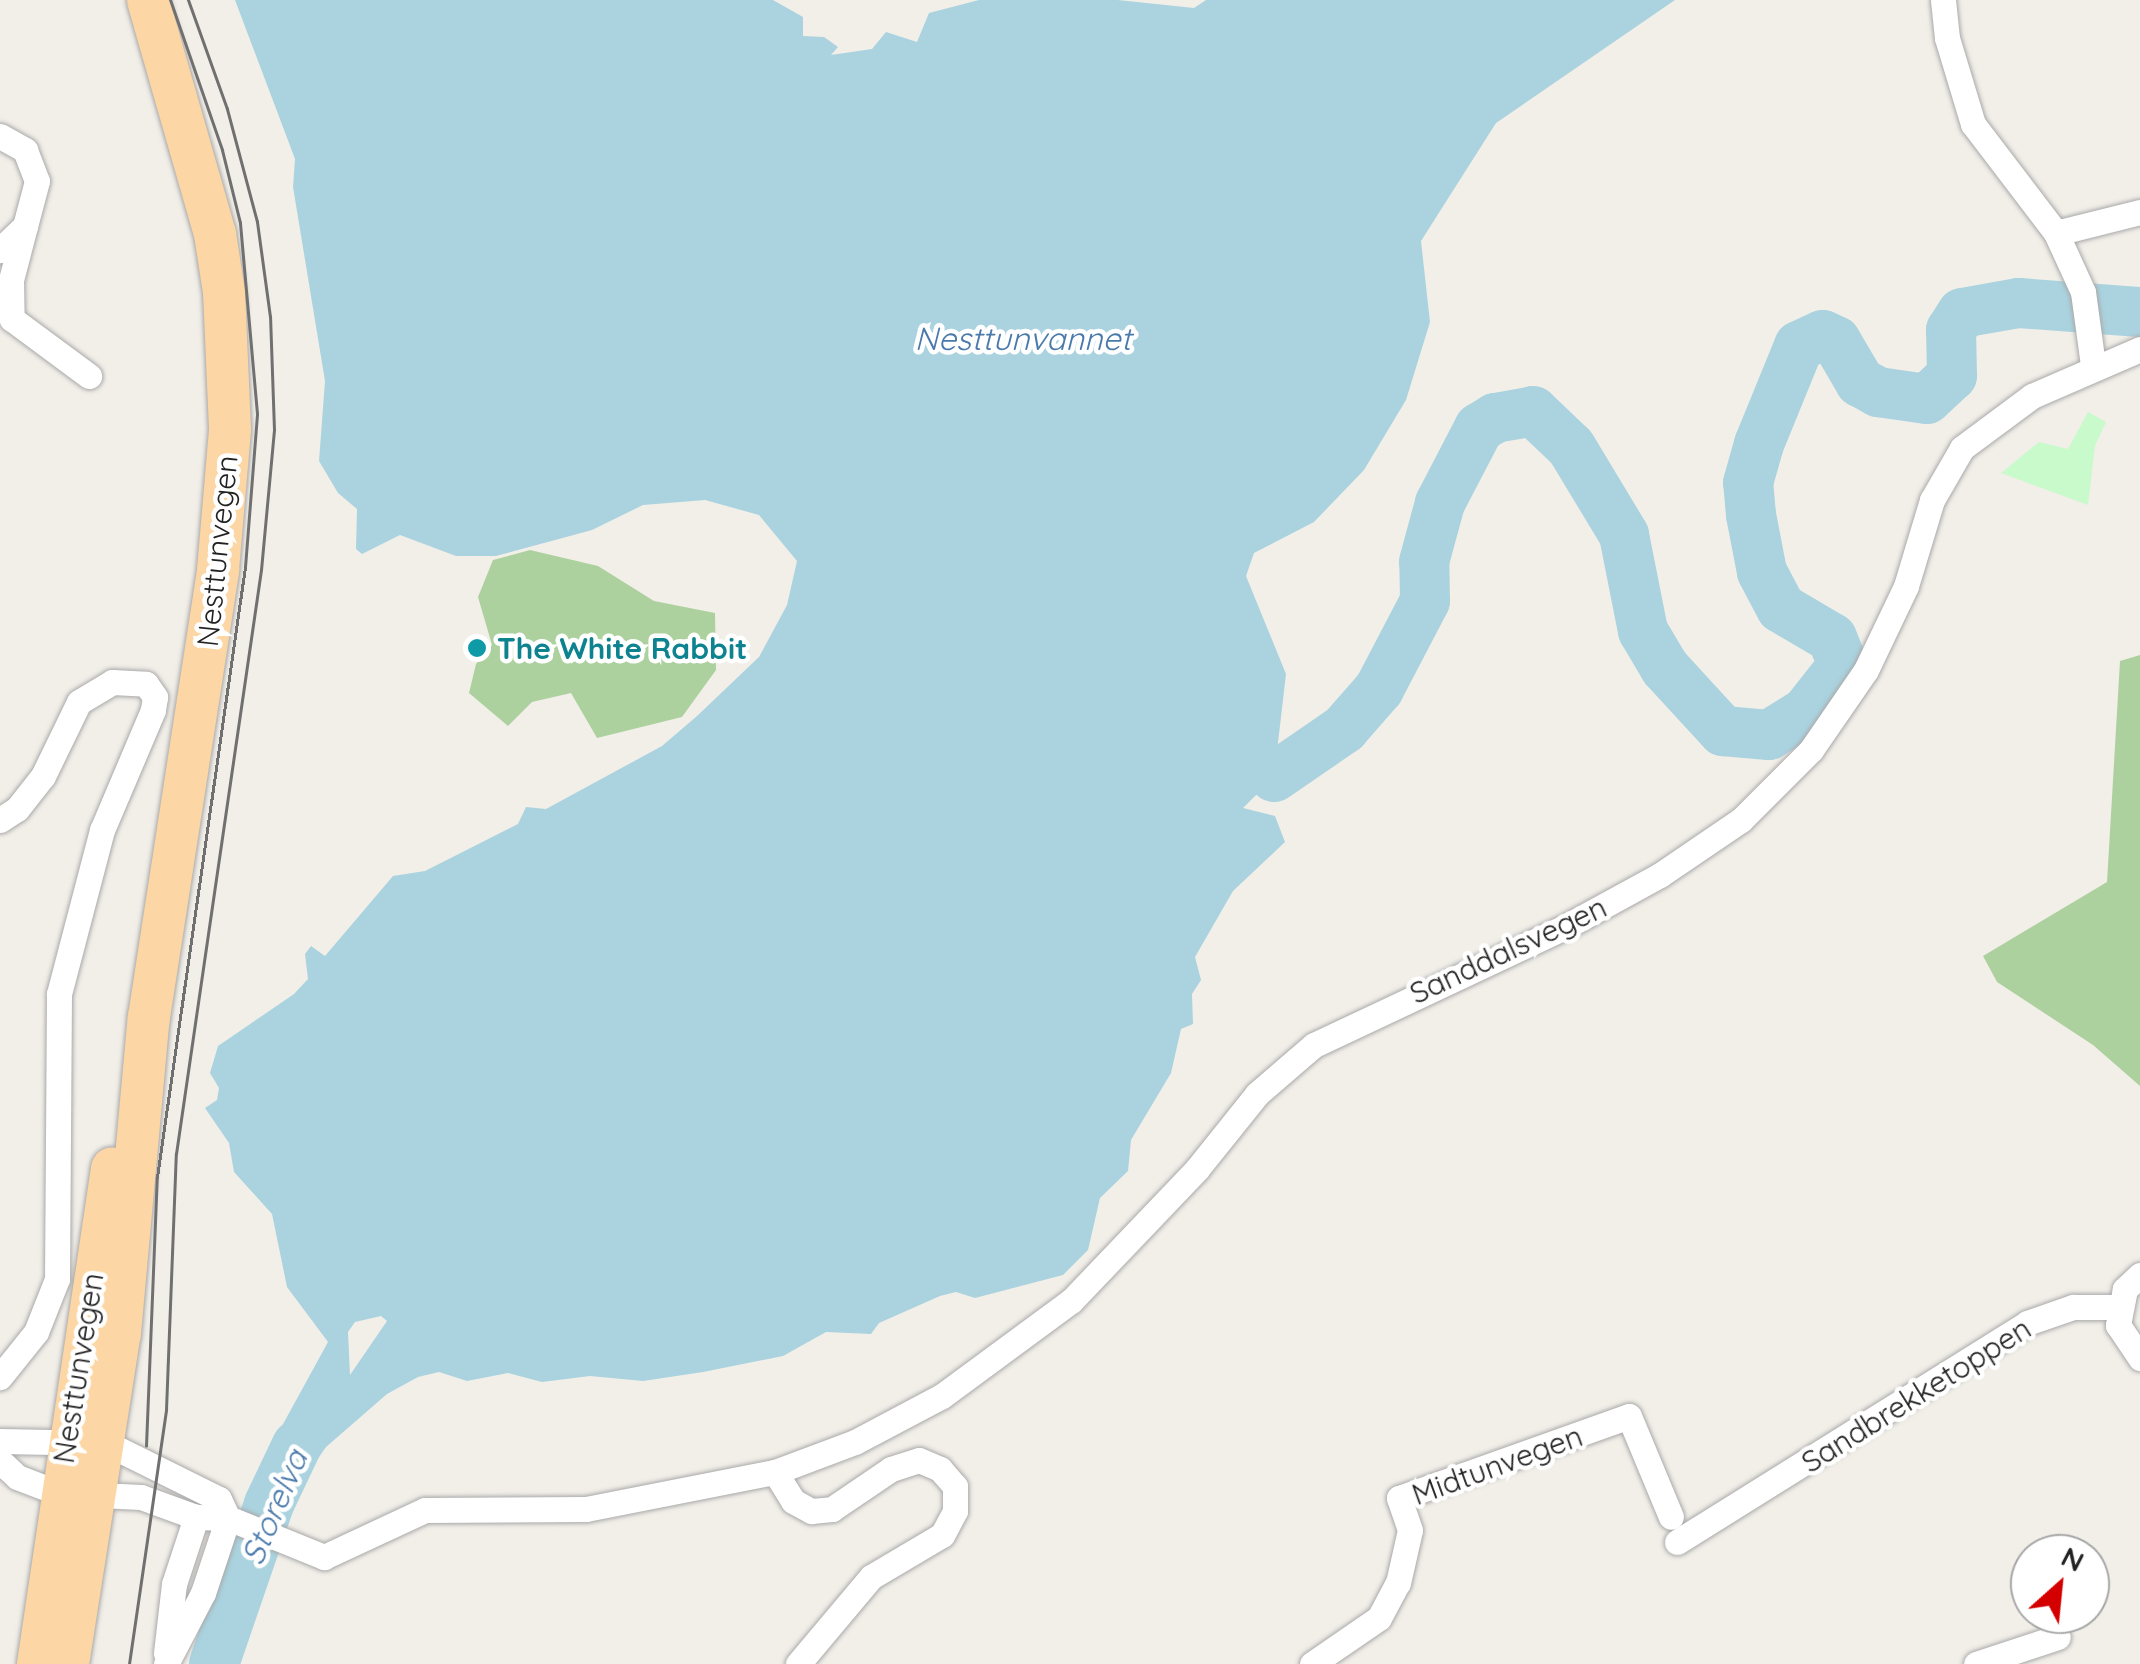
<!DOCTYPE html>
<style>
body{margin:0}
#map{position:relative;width:2140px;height:1664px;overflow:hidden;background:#f2efe9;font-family:Quicksand,sans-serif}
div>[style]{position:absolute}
.forest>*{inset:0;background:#add19e}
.park>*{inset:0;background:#c8facc}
.water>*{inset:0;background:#aad3df}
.river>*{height:50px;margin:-25px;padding:0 25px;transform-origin:25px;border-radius:25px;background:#aad3df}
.roads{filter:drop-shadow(0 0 2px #a9a9a9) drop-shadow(0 0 2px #a9a9a9)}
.street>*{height:25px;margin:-12.5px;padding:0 12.5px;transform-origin:12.5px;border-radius:12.5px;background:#fff}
.primary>*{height:42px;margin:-21px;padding:0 21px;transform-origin:21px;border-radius:21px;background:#fcd6a4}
.tram>*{height:2.5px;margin:-1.25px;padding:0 1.25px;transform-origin:1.25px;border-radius:1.25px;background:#707070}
.dots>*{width:28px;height:28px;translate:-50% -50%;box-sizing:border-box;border:5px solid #fff;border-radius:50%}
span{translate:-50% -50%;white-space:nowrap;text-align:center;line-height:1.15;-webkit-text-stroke:9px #fff;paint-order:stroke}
.street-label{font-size:30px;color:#222}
.culture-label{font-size:30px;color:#0d838f;font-weight:700}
.left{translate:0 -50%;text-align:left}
.water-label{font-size:32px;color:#4a7aab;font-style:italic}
.north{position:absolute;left:2010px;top:1534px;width:100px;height:100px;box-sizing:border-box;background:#fff;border:2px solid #a7a7a7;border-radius:50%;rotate:27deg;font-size:28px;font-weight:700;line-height:40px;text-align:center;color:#222}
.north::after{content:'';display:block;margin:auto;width:35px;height:45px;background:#d40000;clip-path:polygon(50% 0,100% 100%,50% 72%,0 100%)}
</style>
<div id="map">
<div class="forest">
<div style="clip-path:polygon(530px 550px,598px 566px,654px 601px,715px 613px,716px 670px,682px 717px,597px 738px,571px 693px,532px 702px,508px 726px,469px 693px,476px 664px,492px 645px,478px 597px,493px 560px)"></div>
<div style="clip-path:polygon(2140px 655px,2140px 1086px,2093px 1045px,1997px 982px,1983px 956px,2107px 882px,2120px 661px)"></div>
</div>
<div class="park">
<div style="clip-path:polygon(2088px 412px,2106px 422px,2095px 446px,2088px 505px,2001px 473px,2039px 442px,2068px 449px)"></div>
</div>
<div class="water">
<div style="clip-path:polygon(evenodd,235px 0,773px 0,803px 17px,803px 36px,824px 37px,838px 47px,831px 55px,872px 49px,886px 32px,917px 42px,929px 13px,979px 0,1118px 0,1194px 8px,1206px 0,1675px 0,1496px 123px,1421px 241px,1430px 322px,1406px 400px,1364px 470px,1314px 522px,1254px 553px,1246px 576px,1286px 674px,1274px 777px,1243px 808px,1275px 816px,1285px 842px,1233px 891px,1195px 957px,1201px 980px,1192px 994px,1193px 1024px,1181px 1029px,1171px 1073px,1131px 1140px,1128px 1171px,1100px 1198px,1088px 1250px,1063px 1275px,975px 1298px,956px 1292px,940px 1296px,879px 1323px,871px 1334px,826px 1332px,783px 1356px,703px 1372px,643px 1381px,590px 1376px,542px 1382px,508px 1373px,467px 1381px,439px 1372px,418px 1377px,387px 1394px,326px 1447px,282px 1510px,258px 1499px,265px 1457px,328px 1342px,287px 1287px,272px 1214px,234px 1172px,229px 1143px,205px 1108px,217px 1100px,219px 1088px,210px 1073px,218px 1046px,294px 994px,308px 979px,305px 954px,311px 946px,325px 956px,393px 876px,425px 871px,518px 824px,526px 807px,546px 809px,662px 746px,697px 716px,759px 657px,787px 605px,797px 561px,759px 515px,705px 500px,643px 505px,592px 530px,496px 556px,456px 556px,400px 535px,362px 554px,356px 549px,357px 509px,338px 493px,319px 461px,325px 381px,293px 187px,295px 159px,235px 0,381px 1316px,387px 1321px,350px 1375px,348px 1332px,355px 1322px,381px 1316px)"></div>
<div style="clip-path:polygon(248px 1557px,265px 1565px,244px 1605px,239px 1660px,197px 1664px,239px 1563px)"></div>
</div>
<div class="river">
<div style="left:1274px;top:777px;width:85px;rotate:-34.4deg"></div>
<div style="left:1344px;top:729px;width:53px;rotate:-48.8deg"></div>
<div style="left:1379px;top:689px;width:99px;rotate:-62.4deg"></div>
<div style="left:1425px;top:601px;width:39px;rotate:-91deg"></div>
<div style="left:1424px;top:562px;width:61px;rotate:-74.8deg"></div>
<div style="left:1440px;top:503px;width:85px;rotate:-62.5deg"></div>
<div style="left:1479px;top:428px;width:19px;rotate:-32deg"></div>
<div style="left:1495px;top:418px;width:39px;rotate:-10deg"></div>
<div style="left:1533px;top:411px;width:52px;rotate:43.5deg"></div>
<div style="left:1571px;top:447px;width:103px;rotate:58.9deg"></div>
<div style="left:1624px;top:535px;width:98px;rotate:78.8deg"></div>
<div style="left:1643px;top:631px;width:43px;rotate:59.3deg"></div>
<div style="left:1665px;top:668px;width:86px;rotate:47.4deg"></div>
<div style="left:1723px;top:731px;width:46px;rotate:5deg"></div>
<div style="left:1769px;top:735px;width:44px;rotate:-31.9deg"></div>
<div style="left:1806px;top:712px;width:60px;rotate:-51.8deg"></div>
<div style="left:1843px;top:665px;width:29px;rotate:-112deg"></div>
<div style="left:1832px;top:638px;width:59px;rotate:-149.5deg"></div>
<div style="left:1781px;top:608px;width:41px;rotate:-117.8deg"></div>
<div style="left:1762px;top:572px;width:58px;rotate:-100.9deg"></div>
<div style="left:1751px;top:515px;width:32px;rotate:-95deg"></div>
<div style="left:1748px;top:483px;width:41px;rotate:-74.2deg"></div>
<div style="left:1759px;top:444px;width:106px;rotate:-67.8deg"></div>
<div style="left:1799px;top:346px;width:26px;rotate:-25deg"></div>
<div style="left:1823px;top:335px;width:14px;rotate:25deg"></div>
<div style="left:1836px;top:341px;width:48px;rotate:59.7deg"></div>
<div style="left:1860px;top:382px;width:21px;rotate:29deg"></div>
<div style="left:1878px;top:392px;width:49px;rotate:8.1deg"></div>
<div style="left:1927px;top:399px;width:34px;rotate:-43deg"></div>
<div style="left:1952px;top:376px;width:46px;rotate:-91.2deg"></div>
<div style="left:1951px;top:330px;width:20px;rotate:-57deg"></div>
<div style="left:1962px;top:313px;width:58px;rotate:-10deg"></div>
<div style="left:2019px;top:303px;width:121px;rotate:4.3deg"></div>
<div style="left:214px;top:1664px;width:169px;rotate:-71deg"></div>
<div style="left:269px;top:1504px;width:65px;rotate:-64.6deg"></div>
</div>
<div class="roads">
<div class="street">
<div style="left:1943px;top:0;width:38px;rotate:84deg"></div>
<div style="left:1947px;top:38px;width:90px;rotate:73.2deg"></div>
<div style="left:1973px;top:124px;width:137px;rotate:52.7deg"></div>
<div style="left:2056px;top:233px;width:65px;rotate:65.4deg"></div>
<div style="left:2083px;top:292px;width:74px;rotate:82.2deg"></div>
<div style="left:0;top:136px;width:29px;rotate:29deg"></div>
<div style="left:25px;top:150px;width:33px;rotate:69deg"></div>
<div style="left:37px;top:181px;width:47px;rotate:104.9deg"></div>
<div style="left:25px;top:226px;width:35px;rotate:136deg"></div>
<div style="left:25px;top:226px;width:56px;rotate:104.5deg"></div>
<div style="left:11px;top:280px;width:39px;rotate:89deg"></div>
<div style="left:12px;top:319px;width:96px;rotate:36.5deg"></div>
<div style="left:2056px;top:233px;width:87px;rotate:-14deg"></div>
<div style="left:0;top:820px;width:20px;rotate:-33deg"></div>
<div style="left:17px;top:809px;width:42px;rotate:-51.8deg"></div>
<div style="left:43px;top:776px;width:82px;rotate:-64.1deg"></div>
<div style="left:79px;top:702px;width:39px;rotate:-31deg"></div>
<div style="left:112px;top:682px;width:34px;rotate:3deg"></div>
<div style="left:146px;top:684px;width:16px;rotate:55deg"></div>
<div style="left:155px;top:697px;width:13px;rotate:99deg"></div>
<div style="left:153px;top:710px;width:130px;rotate:113deg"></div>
<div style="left:102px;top:830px;width:170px;rotate:104.7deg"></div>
<div style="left:59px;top:994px;width:285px;rotate:90.4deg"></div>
<div style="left:57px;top:1279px;width:57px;rotate:111.6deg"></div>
<div style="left:36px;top:1332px;width:58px;rotate:128.7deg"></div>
<div style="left:2140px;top:1275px;width:21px;rotate:137deg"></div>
<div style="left:2125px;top:1289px;width:37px;rotate:101deg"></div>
<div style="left:2118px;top:1325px;width:40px;rotate:56deg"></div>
<div style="left:0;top:1441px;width:106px;rotate:1.1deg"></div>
<div style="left:106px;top:1443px;width:126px;rotate:26.4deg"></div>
<div style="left:219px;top:1499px;width:21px;rotate:65deg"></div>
<div style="left:0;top:1461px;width:23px;rotate:43deg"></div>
<div style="left:17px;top:1477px;width:45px;rotate:20.9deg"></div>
<div style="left:59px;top:1493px;width:82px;rotate:2.8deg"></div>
<div style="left:141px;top:1497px;width:59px;rotate:20deg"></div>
<div style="left:196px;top:1517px;width:32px;rotate:2deg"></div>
<div style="left:228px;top:1518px;width:104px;rotate:22.1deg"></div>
<div style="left:324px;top:1557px;width:111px;rotate:-25deg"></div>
<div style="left:425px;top:1510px;width:161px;rotate:-0.4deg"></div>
<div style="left:586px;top:1509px;width:193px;rotate:-11.1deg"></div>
<div style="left:775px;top:1472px;width:85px;rotate:-20.6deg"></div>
<div style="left:855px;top:1442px;width:98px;rotate:-27.9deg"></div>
<div style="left:942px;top:1396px;width:160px;rotate:-36.4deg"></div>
<div style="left:1071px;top:1301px;width:182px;rotate:-46.3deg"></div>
<div style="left:1197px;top:1169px;width:96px;rotate:-51.3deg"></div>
<div style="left:1257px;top:1094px;width:75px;rotate:-40.7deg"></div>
<div style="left:1314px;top:1045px;width:277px;rotate:-25.2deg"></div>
<div style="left:1565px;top:927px;width:108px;rotate:-28.7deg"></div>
<div style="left:1660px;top:875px;width:98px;rotate:-34.2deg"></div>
<div style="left:1741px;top:820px;width:99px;rotate:-45deg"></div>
<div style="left:1811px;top:750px;width:97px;rotate:-55.5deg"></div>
<div style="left:1866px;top:670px;width:93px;rotate:-64.5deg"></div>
<div style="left:1906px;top:586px;width:90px;rotate:-73.2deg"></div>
<div style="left:1932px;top:500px;width:60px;rotate:-60deg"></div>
<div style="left:1962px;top:448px;width:87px;rotate:-36.6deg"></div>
<div style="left:2032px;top:396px;width:118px;rotate:-23.5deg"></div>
<div style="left:775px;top:1472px;width:34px;rotate:58deg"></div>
<div style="left:793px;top:1501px;width:21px;rotate:29deg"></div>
<div style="left:811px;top:1511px;width:21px;rotate:-5deg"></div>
<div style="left:832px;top:1509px;width:71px;rotate:-34.1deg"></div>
<div style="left:891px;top:1469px;width:29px;rotate:-18deg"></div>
<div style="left:919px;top:1460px;width:23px;rotate:23deg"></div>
<div style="left:940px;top:1469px;width:23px;rotate:49deg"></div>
<div style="left:955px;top:1486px;width:25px;rotate:90deg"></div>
<div style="left:955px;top:1511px;width:27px;rotate:118deg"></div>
<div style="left:942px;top:1535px;width:82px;rotate:149.4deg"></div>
<div style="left:871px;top:1577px;width:114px;rotate:130deg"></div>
<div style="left:1677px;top:1542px;width:413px;rotate:-32deg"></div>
<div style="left:2027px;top:1323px;width:49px;rotate:-19.2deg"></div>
<div style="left:2073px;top:1307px;width:45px"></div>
<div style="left:166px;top:1653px;width:69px;rotate:-83.4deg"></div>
<div style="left:174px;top:1584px;width:71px;rotate:-71.8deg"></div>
<div style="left:166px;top:1664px;width:80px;rotate:-62.5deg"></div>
<div style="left:203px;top:1593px;width:79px;rotate:-71.6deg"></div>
<div style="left:1312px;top:1664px;width:81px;rotate:-34.5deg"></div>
<div style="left:1379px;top:1618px;width:40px;rotate:-62deg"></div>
<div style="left:1398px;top:1583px;width:54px;rotate:-77.2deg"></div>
<div style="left:1410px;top:1530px;width:34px;rotate:-109deg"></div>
<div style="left:1399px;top:1498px;width:244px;rotate:-19.6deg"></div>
<div style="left:1629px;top:1416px;width:109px;rotate:67.4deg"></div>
<div style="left:1976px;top:1664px;width:86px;rotate:-18.2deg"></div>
</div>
<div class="primary">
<div style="left:38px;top:1664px;width:501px;rotate:-81.51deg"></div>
<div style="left:68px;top:1664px;width:335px;rotate:-81.1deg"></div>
<div style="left:120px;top:1333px;width:317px;rotate:-84.8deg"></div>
<div style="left:149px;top:1017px;width:452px;rotate:-81.2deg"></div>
<div style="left:218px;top:570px;width:142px;rotate:-85.1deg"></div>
<div style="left:230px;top:429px;width:137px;rotate:-92.5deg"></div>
<div style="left:224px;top:292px;width:59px;rotate:-98.8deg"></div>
<div style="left:215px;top:234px;width:243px;rotate:-106deg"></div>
</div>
</div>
<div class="tram">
<div style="left:146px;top:1446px;width:269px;rotate:-87.7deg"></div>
<div style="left:157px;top:1177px;width:616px;rotate:-81.79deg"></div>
<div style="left:245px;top:567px;width:153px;rotate:-85.5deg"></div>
<div style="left:257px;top:414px;width:192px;rotate:-95.1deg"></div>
<div style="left:240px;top:223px;width:75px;rotate:-103.9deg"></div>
<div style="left:222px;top:150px;width:159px;rotate:-109.1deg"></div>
<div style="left:129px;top:1664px;width:257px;rotate:-81.7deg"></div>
<div style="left:166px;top:1410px;width:256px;rotate:-87.8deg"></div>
<div style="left:176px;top:1154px;width:590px;rotate:-81.72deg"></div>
<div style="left:261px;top:570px;width:141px;rotate:-84.7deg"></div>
<div style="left:274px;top:430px;width:113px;rotate:-92deg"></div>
<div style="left:270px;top:317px;width:96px;rotate:-97.8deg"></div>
<div style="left:257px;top:222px;width:117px;rotate:-104.9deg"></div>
<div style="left:227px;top:109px;width:116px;rotate:-109.7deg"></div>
</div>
<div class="dots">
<div style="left:477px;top:648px;background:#0f9aa8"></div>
</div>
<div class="street-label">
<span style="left:217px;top:551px;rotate:-84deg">Nesttunvegen</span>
<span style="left:1508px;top:950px;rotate:-25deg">Sanddalsvegen</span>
<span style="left:78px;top:1368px;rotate:-81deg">Nesttunvegen</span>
<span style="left:1916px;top:1395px;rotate:-32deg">Sandbrekketoppen</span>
<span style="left:1497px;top:1465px;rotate:-20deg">Midtunvegen</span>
</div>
<div class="culture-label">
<span class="left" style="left:497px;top:648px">The White Rabbit</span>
</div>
<div class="water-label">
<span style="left:1023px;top:338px">Nesttunvannet</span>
<span style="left:274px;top:1507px;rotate:-67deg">Storelva</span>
</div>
<div class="north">N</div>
</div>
